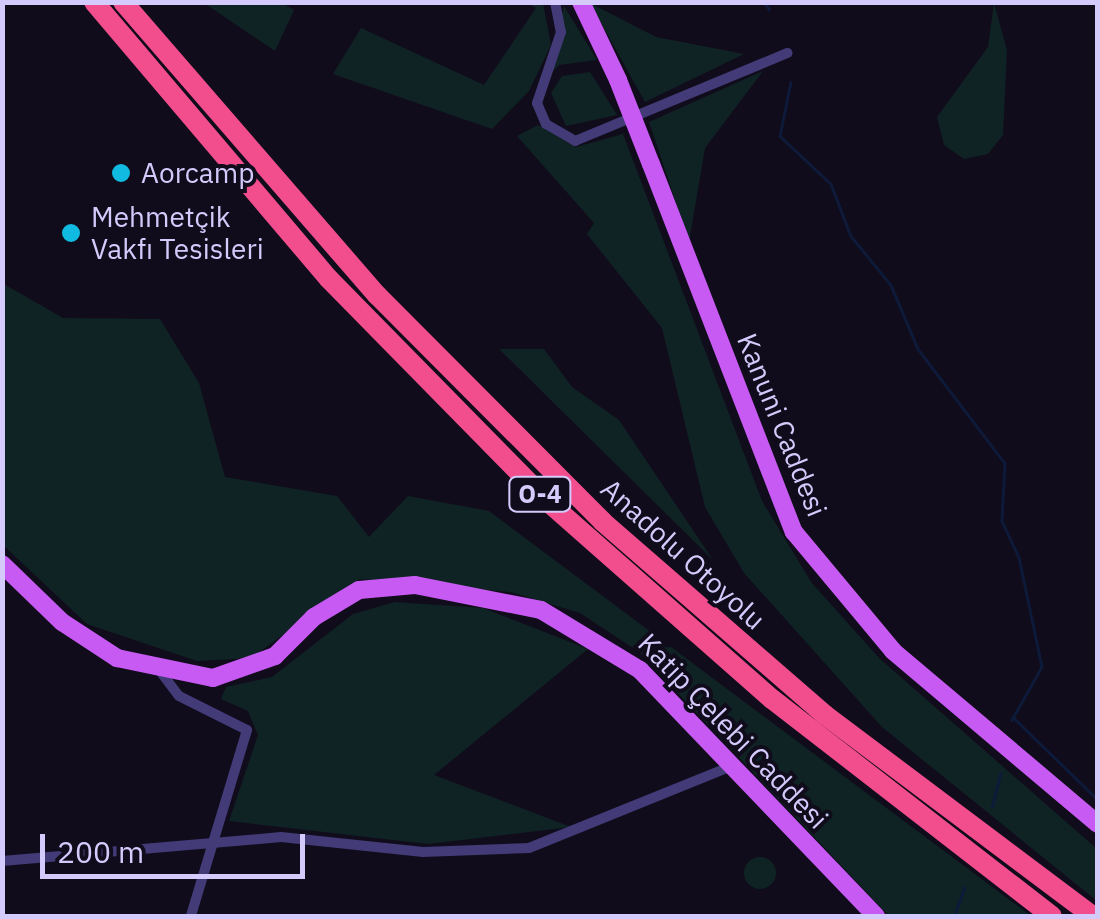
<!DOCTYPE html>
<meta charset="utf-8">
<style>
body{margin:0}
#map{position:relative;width:1100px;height:919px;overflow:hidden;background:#100c1b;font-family:"IBM Plex Sans",sans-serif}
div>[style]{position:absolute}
.green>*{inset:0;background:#102324}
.round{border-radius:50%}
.stream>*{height:2.5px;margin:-1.25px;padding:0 1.25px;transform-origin:1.25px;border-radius:1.25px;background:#0e1a39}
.minor>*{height:10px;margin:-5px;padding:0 5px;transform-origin:5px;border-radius:5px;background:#423b77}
.primary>*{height:18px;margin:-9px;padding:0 9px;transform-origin:9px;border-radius:9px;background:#c75af3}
.motorway>*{height:20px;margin:-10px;padding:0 10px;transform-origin:10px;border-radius:10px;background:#f24e8e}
.primary-bridge>*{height:18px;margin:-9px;padding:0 9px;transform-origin:9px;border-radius:9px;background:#c75af3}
.dots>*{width:28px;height:28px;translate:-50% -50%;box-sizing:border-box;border:5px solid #100c1b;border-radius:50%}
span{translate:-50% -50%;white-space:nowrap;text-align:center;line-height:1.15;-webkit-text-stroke:8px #100c1b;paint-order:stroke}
.shield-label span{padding:2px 8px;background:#100c1b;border:2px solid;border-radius:8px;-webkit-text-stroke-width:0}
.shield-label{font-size:25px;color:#d4cafb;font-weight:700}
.poi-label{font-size:28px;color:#d4cafb}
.left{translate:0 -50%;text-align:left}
.street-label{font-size:28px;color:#d4cafb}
.frame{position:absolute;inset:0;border:5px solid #d4cafb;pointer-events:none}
.scale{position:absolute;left:40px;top:834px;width:265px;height:45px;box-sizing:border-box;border:5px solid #d4cafb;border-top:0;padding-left:12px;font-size:30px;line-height:35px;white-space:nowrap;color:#d4cafb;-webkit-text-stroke:8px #100c1b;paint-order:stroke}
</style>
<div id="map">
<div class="green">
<div style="clip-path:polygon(204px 3px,282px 3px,294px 10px,275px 51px)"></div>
<div style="clip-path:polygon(528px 3px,543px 3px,551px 45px,529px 91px,492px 129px,333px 74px,361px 28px,484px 85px,536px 8px)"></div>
<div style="clip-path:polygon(590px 3px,656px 37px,744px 54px,645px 102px)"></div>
<div style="clip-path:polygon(994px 3px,1007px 50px,1003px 135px,988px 154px,964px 159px,944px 145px,937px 117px,988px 47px)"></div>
<div style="clip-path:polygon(564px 6px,597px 60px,559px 65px,547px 77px)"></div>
<div style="clip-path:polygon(763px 71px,705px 148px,689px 242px,649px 122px)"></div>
<div style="clip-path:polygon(590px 72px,617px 115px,566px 126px,551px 93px,562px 76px)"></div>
<div style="clip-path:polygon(538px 125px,576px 147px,623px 134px,762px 501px,811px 582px,879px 658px,1097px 849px,1097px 901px,882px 727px,744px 573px,705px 507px,662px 328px,587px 234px,594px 223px,517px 136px)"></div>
<div style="clip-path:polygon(2px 283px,63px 318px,160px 319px,199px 383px,225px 477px,337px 496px,369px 537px,408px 496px,489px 511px,1031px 916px,889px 916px,639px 652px,580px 613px,511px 592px,360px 579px,251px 658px,197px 661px,87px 624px,3px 545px)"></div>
<div style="clip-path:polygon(499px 349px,544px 349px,572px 387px,619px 420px,713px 560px)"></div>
<div style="clip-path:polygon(395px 602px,483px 608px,588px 649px,434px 775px,571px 827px,428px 844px,229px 821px,258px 735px,248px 711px,221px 699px,226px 687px,272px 677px,353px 614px)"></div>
<div class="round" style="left:744px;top:857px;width:32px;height:32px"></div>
</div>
<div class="stream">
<div style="left:764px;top:2px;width:9px;rotate:54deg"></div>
<div style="left:791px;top:82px;width:55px;rotate:101.5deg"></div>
<div style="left:780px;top:136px;width:70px;rotate:43.3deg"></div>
<div style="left:831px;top:184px;width:56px;rotate:69deg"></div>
<div style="left:851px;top:236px;width:63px;rotate:50.8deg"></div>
<div style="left:891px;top:285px;width:69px;rotate:67.1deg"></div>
<div style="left:918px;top:349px;width:143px;rotate:52.7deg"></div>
<div style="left:1005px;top:463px;width:58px;rotate:93deg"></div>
<div style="left:1002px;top:521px;width:40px;rotate:65deg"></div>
<div style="left:1019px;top:557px;width:112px;rotate:78.2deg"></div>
<div style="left:1042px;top:667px;width:61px;rotate:119.5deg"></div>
<div style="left:1013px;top:717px;width:119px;rotate:44.3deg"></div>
<div style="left:992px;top:807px;width:34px;rotate:-76deg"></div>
<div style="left:954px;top:916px;width:30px;rotate:-70deg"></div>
</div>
<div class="minor">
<div style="left:555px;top:2px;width:31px;rotate:79deg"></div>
<div style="left:561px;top:32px;width:75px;rotate:108.7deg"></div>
<div style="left:537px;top:103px;width:23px;rotate:67deg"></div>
<div style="left:546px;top:124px;width:34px;rotate:30deg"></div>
<div style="left:575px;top:141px;width:230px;rotate:-22.5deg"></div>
<div style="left:157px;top:667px;width:36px;rotate:53deg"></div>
<div style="left:179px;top:696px;width:76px;rotate:26.6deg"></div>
<div style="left:247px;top:730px;width:194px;rotate:106.8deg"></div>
<div style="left:2px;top:861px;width:280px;rotate:-4.9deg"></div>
<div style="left:281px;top:837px;width:143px;rotate:6deg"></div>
<div style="left:423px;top:852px;width:106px;rotate:-2.2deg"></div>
<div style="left:529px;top:848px;width:219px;rotate:-22deg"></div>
</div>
<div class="primary">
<div style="left:581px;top:2px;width:86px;rotate:64.6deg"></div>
<div style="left:651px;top:164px;width:395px;rotate:68.8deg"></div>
<div style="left:794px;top:532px;width:155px;rotate:50.2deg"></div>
<div style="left:893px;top:651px;width:268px;rotate:40.2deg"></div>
<div style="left:2px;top:564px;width:83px;rotate:44deg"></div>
<div style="left:62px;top:622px;width:66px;rotate:33.2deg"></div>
<div style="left:117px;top:658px;width:98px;rotate:11.8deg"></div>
<div style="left:213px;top:678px;width:66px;rotate:-19.5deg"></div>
<div style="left:275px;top:656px;width:55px;rotate:-45deg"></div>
<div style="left:314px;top:617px;width:52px;rotate:-31deg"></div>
<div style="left:359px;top:590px;width:56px;rotate:-5.1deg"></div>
<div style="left:415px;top:585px;width:128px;rotate:11.2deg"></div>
<div style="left:541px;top:610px;width:116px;rotate:31.2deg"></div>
<div style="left:640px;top:670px;width:341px;rotate:46.2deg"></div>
</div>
<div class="motorway">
<div style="left:94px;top:2px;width:363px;rotate:49.7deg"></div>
<div style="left:329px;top:279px;width:310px;rotate:45.5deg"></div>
<div style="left:546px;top:500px;width:301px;rotate:41.4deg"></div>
<div style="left:772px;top:699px;width:354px;rotate:37.8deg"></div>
<div style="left:123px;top:2px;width:388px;rotate:49.1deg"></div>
<div style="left:377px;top:295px;width:320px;rotate:45.1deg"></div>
<div style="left:603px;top:522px;width:294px;rotate:41deg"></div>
<div style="left:825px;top:715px;width:335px;rotate:36.9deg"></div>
</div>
<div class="primary-bridge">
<div style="left:618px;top:80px;width:90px;rotate:68.6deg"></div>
</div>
<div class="dots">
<div style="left:121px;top:173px;background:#11bae1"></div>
<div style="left:71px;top:233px;background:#11bae1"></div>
</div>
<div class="shield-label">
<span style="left:540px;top:494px">O-4</span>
</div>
<div class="poi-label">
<span class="left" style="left:141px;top:173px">Aorcamp</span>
<span class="left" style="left:91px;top:233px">Mehmetçik<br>Vakfı Tesisleri</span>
</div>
<div class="street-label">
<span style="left:782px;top:425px;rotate:68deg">Kanuni Caddesi</span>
<span style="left:683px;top:554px;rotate:42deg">Anadolu Otoyolu</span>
<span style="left:733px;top:731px;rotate:46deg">Katip Çelebi Caddesi</span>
</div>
<div class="frame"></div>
<div class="scale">200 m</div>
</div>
